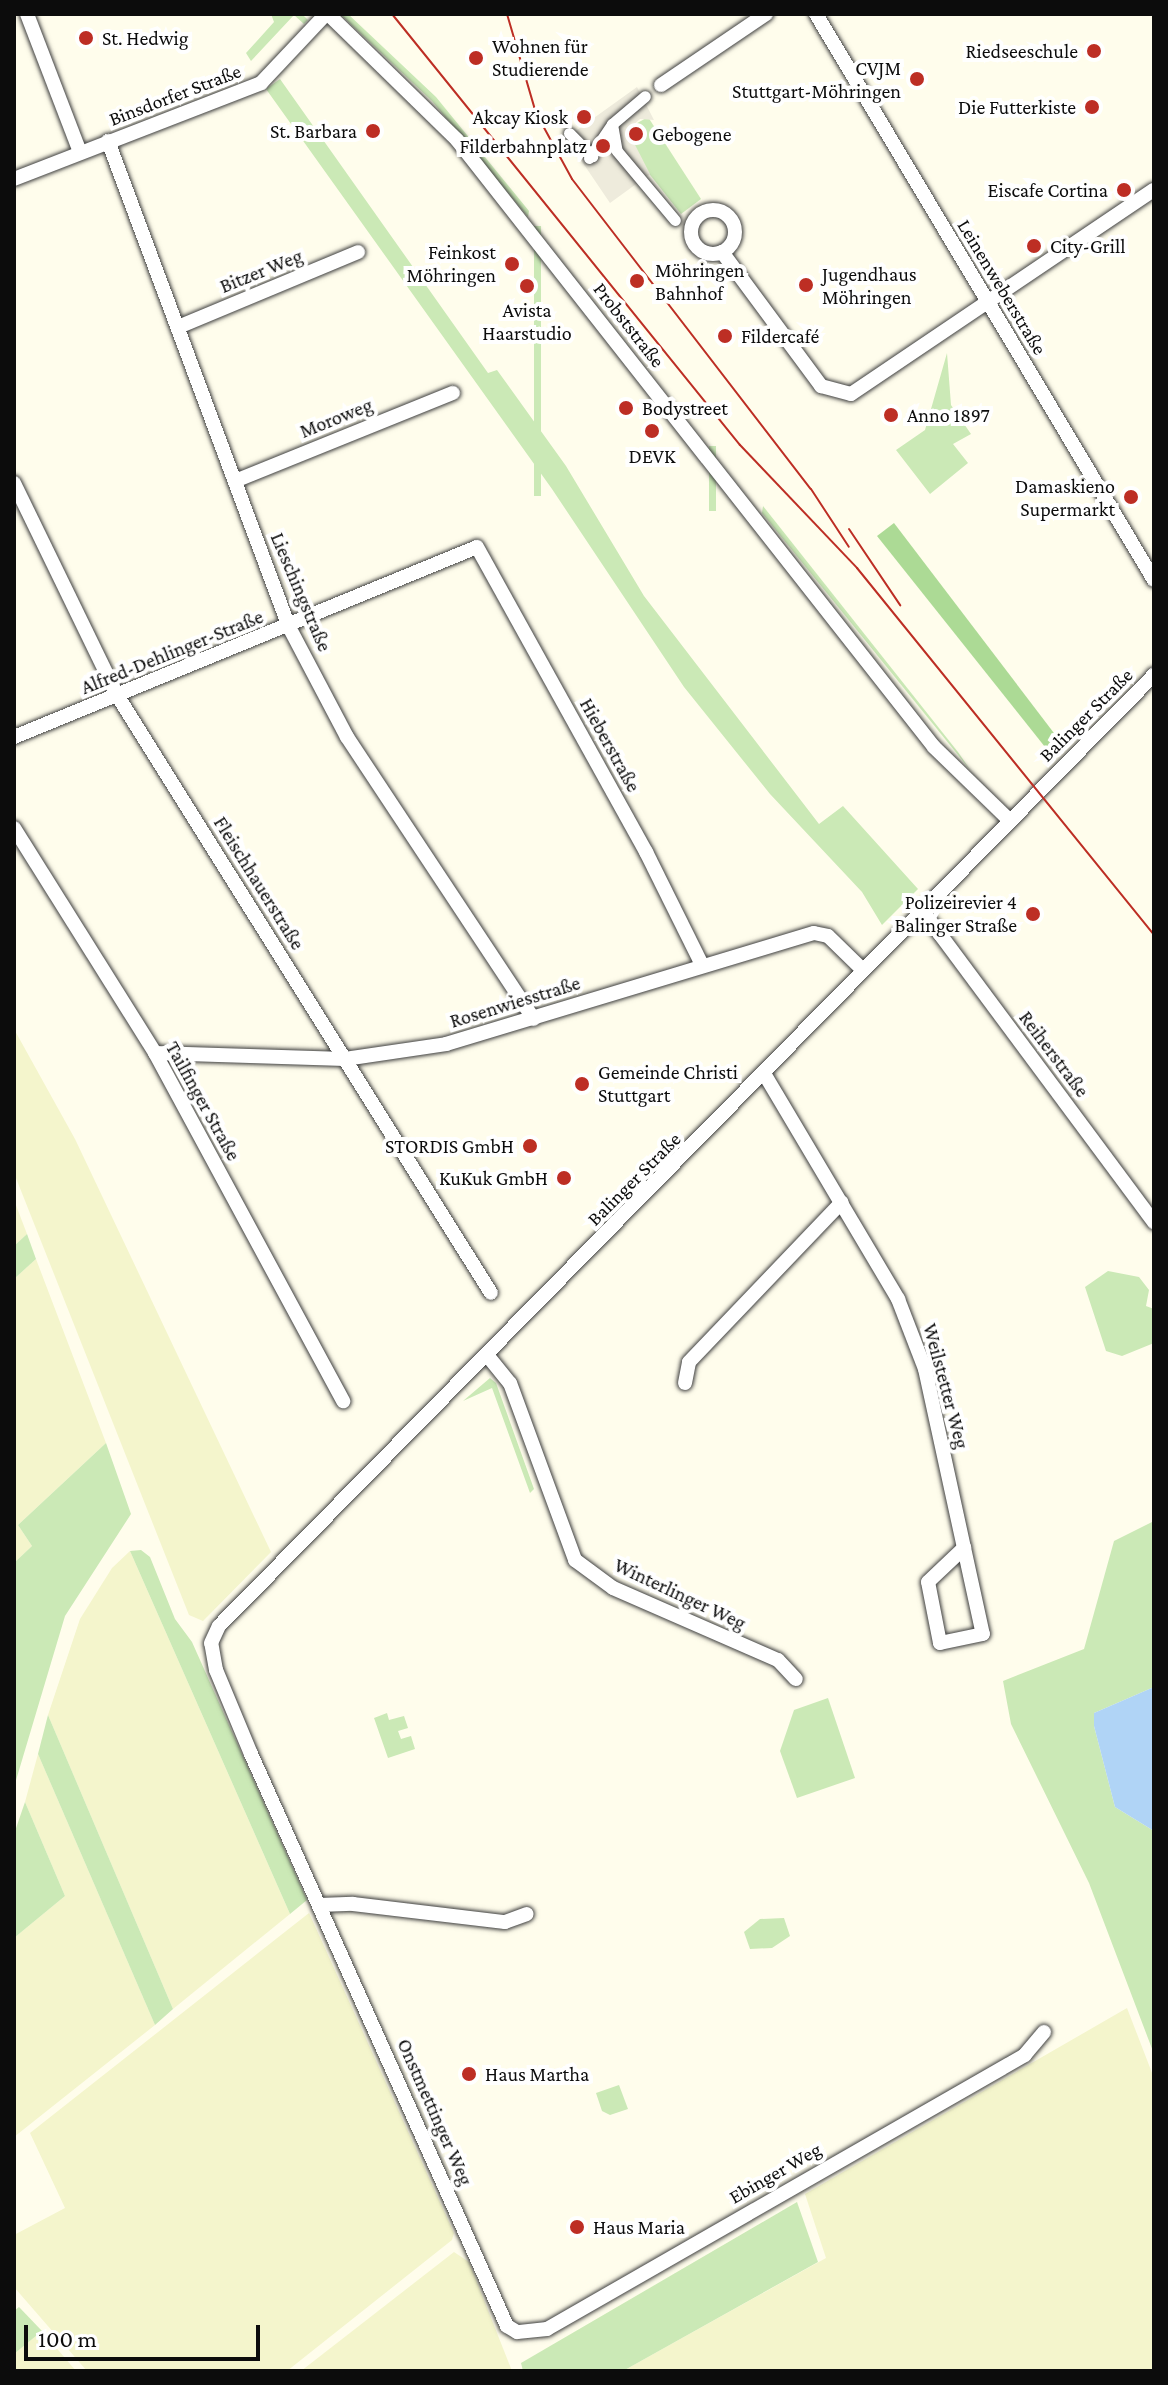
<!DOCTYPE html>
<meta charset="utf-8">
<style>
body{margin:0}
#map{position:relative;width:1168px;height:2385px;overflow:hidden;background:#fffdec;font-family:"Crimson Pro",serif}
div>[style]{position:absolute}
.farmland>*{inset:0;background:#f4f5cc}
.green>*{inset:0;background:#cbe9b6;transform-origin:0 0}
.forest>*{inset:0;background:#acda95}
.plaza>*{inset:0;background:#eeebdc}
.water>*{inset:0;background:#b0d4f6}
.roads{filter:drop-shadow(0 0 2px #3f3f3f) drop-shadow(0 0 2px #3f3f3f)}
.pedestrian>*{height:11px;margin:-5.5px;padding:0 5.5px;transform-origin:5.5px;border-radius:5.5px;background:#fff}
.minor>*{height:14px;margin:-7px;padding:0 7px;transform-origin:7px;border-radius:7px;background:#fff}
.minor>.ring{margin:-7px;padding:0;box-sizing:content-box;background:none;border:14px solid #fff;border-radius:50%}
.tram>*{height:2px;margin:-1px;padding:0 1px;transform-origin:1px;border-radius:1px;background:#bd2e24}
.dots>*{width:22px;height:22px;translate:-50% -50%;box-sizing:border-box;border:4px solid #fff;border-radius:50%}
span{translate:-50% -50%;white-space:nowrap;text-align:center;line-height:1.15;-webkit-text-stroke:8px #fff;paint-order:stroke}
.poi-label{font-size:20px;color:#0c0c0c}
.left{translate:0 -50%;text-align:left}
.right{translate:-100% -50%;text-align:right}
.street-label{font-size:20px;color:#0c0c0c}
.frame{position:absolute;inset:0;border:16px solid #0c0c0c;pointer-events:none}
.scale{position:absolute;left:24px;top:2325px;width:236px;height:36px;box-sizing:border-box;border:4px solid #0c0c0c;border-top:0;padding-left:10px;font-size:24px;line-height:28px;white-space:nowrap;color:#0c0c0c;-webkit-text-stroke:6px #fff;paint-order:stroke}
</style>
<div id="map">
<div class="farmland">
<div style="clip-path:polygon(14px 1029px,75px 1139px,271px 1552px,203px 1621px,189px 1615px,14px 1173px)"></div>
<div style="clip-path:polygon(14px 1200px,27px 1234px,14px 1246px)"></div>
<div style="clip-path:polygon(36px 1259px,106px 1443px,18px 1525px,32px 1546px,14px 1563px,14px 1279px)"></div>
<div style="clip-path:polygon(130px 1551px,290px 1914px,173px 2009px,48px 1715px,80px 1619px,112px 1568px)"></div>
<div style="clip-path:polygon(38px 1754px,155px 2025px,14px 2137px,14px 1938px,65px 1896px,25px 1802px)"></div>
<div style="clip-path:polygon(309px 1913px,454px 2233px,452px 2240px,287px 2371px,87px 2371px,14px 2287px,14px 2235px,65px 2208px,30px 2133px)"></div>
<div style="clip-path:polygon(1127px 2008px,1154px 2078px,1154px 2371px,623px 2371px,826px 2258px,805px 2194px)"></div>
<div style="clip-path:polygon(454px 2252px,469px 2262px,512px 2371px,301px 2371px)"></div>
<div style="clip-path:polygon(42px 2331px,76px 2371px,14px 2371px,14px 2354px)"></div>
</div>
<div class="green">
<div style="clip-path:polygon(271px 14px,302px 14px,308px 20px,304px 24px,294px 15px,251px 61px,246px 53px,274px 22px)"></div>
<div style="clip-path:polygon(340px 14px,348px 14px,436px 97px,529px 211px,528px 217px,432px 101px)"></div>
<div style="clip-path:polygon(280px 79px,488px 373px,497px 370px,566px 466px,644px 596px,819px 824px,843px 806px,918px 889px,882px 925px,862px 892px,770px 794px,684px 687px,552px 489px,266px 89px)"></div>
<div style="clip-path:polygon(648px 117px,701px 199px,681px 214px,643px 166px,631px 137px,632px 126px)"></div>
<div style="left:534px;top:226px;width:7px;height:270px"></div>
<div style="clip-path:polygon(947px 353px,951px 405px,971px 434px,953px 444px,968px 463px,930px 494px,896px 450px,925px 430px)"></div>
<div style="left:709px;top:446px;width:7px;height:65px"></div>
<div style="clip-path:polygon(763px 506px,958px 752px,971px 771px,762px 513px)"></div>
<div style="clip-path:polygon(27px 1234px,36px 1259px,14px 1279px,14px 1246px)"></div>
<div style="clip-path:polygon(1108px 1271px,1139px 1277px,1149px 1290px,1146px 1306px,1154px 1309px,1154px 1343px,1122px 1356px,1106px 1351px,1085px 1287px)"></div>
<div style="clip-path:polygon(490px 1378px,496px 1383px,534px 1489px,530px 1493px,492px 1388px,463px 1401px)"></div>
<div style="clip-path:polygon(106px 1443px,131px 1514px,65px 1616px,14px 1787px,14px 1563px,32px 1546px,18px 1525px)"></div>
<div style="clip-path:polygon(1154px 1521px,1154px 1687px,1094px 1713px,1094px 1726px,1115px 1807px,1154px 1831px,1154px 2054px,1089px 1883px,1011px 1724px,1003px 1681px,1084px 1649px,1114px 1541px)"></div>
<div style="clip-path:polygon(141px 1550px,150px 1557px,175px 1619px,192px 1642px,307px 1900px,290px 1914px,130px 1551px)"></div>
<div style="clip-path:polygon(828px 1698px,855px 1778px,797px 1798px,780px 1751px,794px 1710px)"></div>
<div style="clip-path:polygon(387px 1713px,389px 1720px,404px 1716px,408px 1728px,398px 1731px,401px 1739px,411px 1736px,415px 1749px,388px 1758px,374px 1718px)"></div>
<div style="clip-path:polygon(48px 1715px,173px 2009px,155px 2025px,38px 1754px)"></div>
<div style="clip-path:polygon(25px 1802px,65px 1896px,14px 1938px,14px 1834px)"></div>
<div style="clip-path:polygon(784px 1918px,790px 1936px,772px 1948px,750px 1949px,744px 1932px,760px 1919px)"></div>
<div style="clip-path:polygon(619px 2085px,628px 2109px,610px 2115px,602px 2111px,596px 2093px)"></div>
<div style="clip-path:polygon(797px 2202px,818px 2262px,623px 2371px,523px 2371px,521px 2363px)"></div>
<div style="clip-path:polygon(19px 2307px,42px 2331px,14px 2354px,14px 2311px)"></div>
</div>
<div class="forest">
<div style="clip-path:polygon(894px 523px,1060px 741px,1049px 752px,877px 536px)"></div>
</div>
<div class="plaza">
<div style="clip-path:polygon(637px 87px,654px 120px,640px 119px,632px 126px,631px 137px,650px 174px,610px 203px,566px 138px)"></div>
</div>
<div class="water">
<div style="clip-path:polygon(1154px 1687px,1154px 1831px,1115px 1807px,1094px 1726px,1094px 1713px)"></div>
</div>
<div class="roads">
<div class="pedestrian">
<div style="left:612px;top:124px;width:27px;rotate:80deg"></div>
<div style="left:617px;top:151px;width:90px;rotate:50deg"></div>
<div style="left:569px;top:133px;width:33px;rotate:45deg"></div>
<div style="left:589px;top:158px;width:41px;rotate:-55.9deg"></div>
<div style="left:612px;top:124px;width:43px;rotate:-40.3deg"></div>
</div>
<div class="minor">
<div style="left:27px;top:14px;width:148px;rotate:69deg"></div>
<div style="left:328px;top:14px;width:180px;rotate:44.3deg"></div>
<div style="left:457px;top:140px;width:772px;rotate:51.84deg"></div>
<div style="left:934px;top:747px;width:105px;rotate:44.2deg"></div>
<div style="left:816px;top:14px;width:659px;rotate:59.16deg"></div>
<div style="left:661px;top:85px;width:127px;rotate:-34.1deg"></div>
<div style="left:108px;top:141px;width:519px;rotate:69.57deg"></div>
<div style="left:289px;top:627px;width:124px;rotate:62.2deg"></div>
<div style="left:347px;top:737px;width:338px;rotate:56.5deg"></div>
<div style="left:14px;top:179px;width:265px;rotate:-21.2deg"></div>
<div style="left:261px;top:83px;width:95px;rotate:-46.7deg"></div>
<div class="ring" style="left:691px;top:210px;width:30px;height:30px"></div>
<div style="left:722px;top:252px;width:167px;rotate:53.5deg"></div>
<div style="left:821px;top:386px;width:31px;rotate:15deg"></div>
<div style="left:851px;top:394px;width:365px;rotate:-34deg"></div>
<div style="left:178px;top:327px;width:195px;rotate:-22.6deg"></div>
<div style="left:235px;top:481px;width:235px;rotate:-22deg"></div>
<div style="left:14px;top:483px;width:236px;rotate:64.1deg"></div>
<div style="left:117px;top:695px;width:705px;rotate:57.98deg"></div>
<div style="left:14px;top:737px;width:500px;rotate:-22.31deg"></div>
<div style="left:477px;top:547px;width:349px;rotate:61deg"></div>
<div style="left:646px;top:852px;width:126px;rotate:63.6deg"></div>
<div style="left:14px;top:828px;width:266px;rotate:57.9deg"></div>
<div style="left:155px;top:1053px;width:396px;rotate:61.6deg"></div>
<div style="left:922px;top:910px;width:389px;rotate:53.4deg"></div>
<div style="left:155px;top:1053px;width:190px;rotate:1.8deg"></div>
<div style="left:345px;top:1059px;width:102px;rotate:-8.4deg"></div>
<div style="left:446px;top:1044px;width:384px;rotate:-16.8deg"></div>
<div style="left:814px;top:933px;width:14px;rotate:12deg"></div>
<div style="left:828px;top:936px;width:49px;rotate:44.2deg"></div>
<div style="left:765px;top:1075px;width:261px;rotate:59.3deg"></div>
<div style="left:898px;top:1299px;width:75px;rotate:68.9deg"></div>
<div style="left:925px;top:1369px;width:271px;rotate:77.7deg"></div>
<div style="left:983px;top:1634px;width:44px;rotate:168.2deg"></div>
<div style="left:940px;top:1643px;width:62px;rotate:-101.1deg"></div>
<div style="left:928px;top:1582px;width:50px;rotate:-43.4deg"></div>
<div style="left:487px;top:1355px;width:36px;rotate:51deg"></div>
<div style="left:510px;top:1383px;width:189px;rotate:69.8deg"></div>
<div style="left:575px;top:1560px;width:47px;rotate:36.4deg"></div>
<div style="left:613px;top:1588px;width:180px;rotate:23.6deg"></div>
<div style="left:778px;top:1660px;width:26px;rotate:47deg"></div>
<div style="left:685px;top:1383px;width:21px;rotate:-79deg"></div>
<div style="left:689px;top:1362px;width:221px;rotate:-46.3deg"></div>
<div style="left:319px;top:1905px;width:34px;rotate:-2deg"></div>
<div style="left:353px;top:1904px;width:153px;rotate:6.8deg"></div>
<div style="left:505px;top:1922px;width:23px;rotate:-20deg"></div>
<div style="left:1044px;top:2032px;width:30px;rotate:130deg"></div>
<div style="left:1025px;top:2055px;width:551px;rotate:150.18deg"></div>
<div style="left:547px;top:2329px;width:30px;rotate:174deg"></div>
<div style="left:517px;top:2332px;width:12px;rotate:-149deg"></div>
<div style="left:507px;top:2326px;width:627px;rotate:-114.11deg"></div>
<div style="left:251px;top:1754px;width:91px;rotate:-112.6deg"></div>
<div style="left:216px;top:1670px;width:27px;rotate:-100deg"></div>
<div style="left:211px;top:1643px;width:19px;rotate:-65deg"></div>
<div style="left:219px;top:1626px;width:1334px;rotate:-45.49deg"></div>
</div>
</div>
<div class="tram">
<div style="left:392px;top:14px;width:554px;rotate:51.08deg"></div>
<div style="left:740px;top:445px;width:170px;rotate:46.4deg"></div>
<div style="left:857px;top:568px;width:472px;rotate:51deg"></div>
<div style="left:507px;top:14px;width:103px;rotate:73.7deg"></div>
<div style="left:536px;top:113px;width:75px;rotate:61.4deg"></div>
<div style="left:572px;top:179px;width:391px;rotate:52.4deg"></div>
<div style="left:811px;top:489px;width:69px;rotate:56.8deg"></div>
<div style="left:849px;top:529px;width:92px;rotate:56.1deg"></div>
</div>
<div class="dots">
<div style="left:86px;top:38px;background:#bd2e24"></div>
<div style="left:1094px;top:51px;background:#bd2e24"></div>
<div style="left:476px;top:58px;background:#bd2e24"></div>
<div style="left:917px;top:79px;background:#bd2e24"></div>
<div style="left:1092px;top:107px;background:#bd2e24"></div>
<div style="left:584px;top:117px;background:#bd2e24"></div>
<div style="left:373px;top:131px;background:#bd2e24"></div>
<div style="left:636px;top:134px;background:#bd2e24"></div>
<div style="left:603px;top:146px;background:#bd2e24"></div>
<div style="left:1124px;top:190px;background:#bd2e24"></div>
<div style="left:1034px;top:246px;background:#bd2e24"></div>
<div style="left:512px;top:264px;background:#bd2e24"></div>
<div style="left:637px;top:281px;background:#bd2e24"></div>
<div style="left:806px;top:285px;background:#bd2e24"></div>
<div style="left:527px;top:286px;background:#bd2e24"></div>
<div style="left:725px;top:336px;background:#bd2e24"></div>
<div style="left:626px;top:408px;background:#bd2e24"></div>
<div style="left:891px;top:415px;background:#bd2e24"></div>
<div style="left:652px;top:431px;background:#bd2e24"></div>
<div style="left:1131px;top:497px;background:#bd2e24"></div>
<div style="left:1033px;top:914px;background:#bd2e24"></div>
<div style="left:582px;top:1084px;background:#bd2e24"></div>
<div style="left:530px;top:1146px;background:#bd2e24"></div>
<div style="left:564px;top:1178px;background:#bd2e24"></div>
<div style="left:469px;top:2074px;background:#bd2e24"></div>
<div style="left:577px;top:2227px;background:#bd2e24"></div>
</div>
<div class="poi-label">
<span class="left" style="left:102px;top:38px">St. Hedwig</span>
<span class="left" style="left:492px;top:58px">Wohnen für<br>Studierende</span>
<span class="right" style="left:1078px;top:51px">Riedseeschule</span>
<span class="right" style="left:901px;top:80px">CVJM<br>Stuttgart-Möhringen</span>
<span class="right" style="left:1076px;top:107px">Die Futterkiste</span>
<span class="right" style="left:568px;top:117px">Akcay Kiosk</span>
<span class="right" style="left:357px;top:131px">St. Barbara</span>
<span class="left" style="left:652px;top:134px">Gebogene</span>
<span class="right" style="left:587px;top:146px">Filderbahnplatz</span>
<span class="right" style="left:1108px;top:190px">Eiscafe Cortina</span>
<span class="left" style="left:1050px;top:246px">City-Grill</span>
<span class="right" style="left:496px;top:264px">Feinkost<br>Möhringen</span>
<span class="left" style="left:655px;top:282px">Möhringen<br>Bahnhof</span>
<span class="left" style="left:822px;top:286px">Jugendhaus<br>Möhringen</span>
<span style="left:527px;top:322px">Avista<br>Haarstudio</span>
<span class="left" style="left:741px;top:336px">Fildercafé</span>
<span class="left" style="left:642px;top:408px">Bodystreet</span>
<span class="left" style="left:907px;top:415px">Anno 1897</span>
<span style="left:652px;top:456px">DEVK</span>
<span class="right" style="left:1115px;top:498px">Damaskieno<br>Supermarkt</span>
<span class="right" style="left:1017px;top:914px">Polizeirevier 4<br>Balinger Straße</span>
<span class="left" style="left:598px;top:1084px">Gemeinde Christi<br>Stuttgart</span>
<span class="right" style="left:514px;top:1146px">STORDIS GmbH</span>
<span class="right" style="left:548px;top:1178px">KuKuk GmbH</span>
<span class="left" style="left:485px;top:2074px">Haus Martha</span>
<span class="left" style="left:593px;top:2227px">Haus Maria</span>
</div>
<div class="street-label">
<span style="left:175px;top:95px;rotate:-21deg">Binsdorfer Straße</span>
<span style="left:261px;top:271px;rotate:-22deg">Bitzer Weg</span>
<span style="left:1002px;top:287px;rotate:59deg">Leinenweberstraße</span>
<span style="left:629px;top:325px;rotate:52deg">Probststraße</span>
<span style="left:336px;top:418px;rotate:-22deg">Moroweg</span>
<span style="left:301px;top:592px;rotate:67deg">Lieschingstraße</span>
<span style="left:172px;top:652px;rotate:-22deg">Alfred-Dehlinger-Straße</span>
<span style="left:1086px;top:715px;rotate:-45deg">Balinger Straße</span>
<span style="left:610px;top:745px;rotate:61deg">Hieberstraße</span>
<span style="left:259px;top:883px;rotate:58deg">Fleischhauerstraße</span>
<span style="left:515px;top:1002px;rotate:-17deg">Rosenwiesstraße</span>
<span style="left:1054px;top:1054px;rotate:53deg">Reiherstraße</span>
<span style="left:203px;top:1101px;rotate:61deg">Tailfinger Straße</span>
<span style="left:634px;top:1179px;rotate:-45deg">Balinger Straße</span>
<span style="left:946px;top:1386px;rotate:75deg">Weilstetter Weg</span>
<span style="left:680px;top:1594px;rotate:25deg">Winterlinger Weg</span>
<span style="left:435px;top:2112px;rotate:66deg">Onstmettinger Weg</span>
<span style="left:775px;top:2173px;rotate:-30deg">Ebinger Weg</span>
</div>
<div class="frame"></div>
<div class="scale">100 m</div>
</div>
